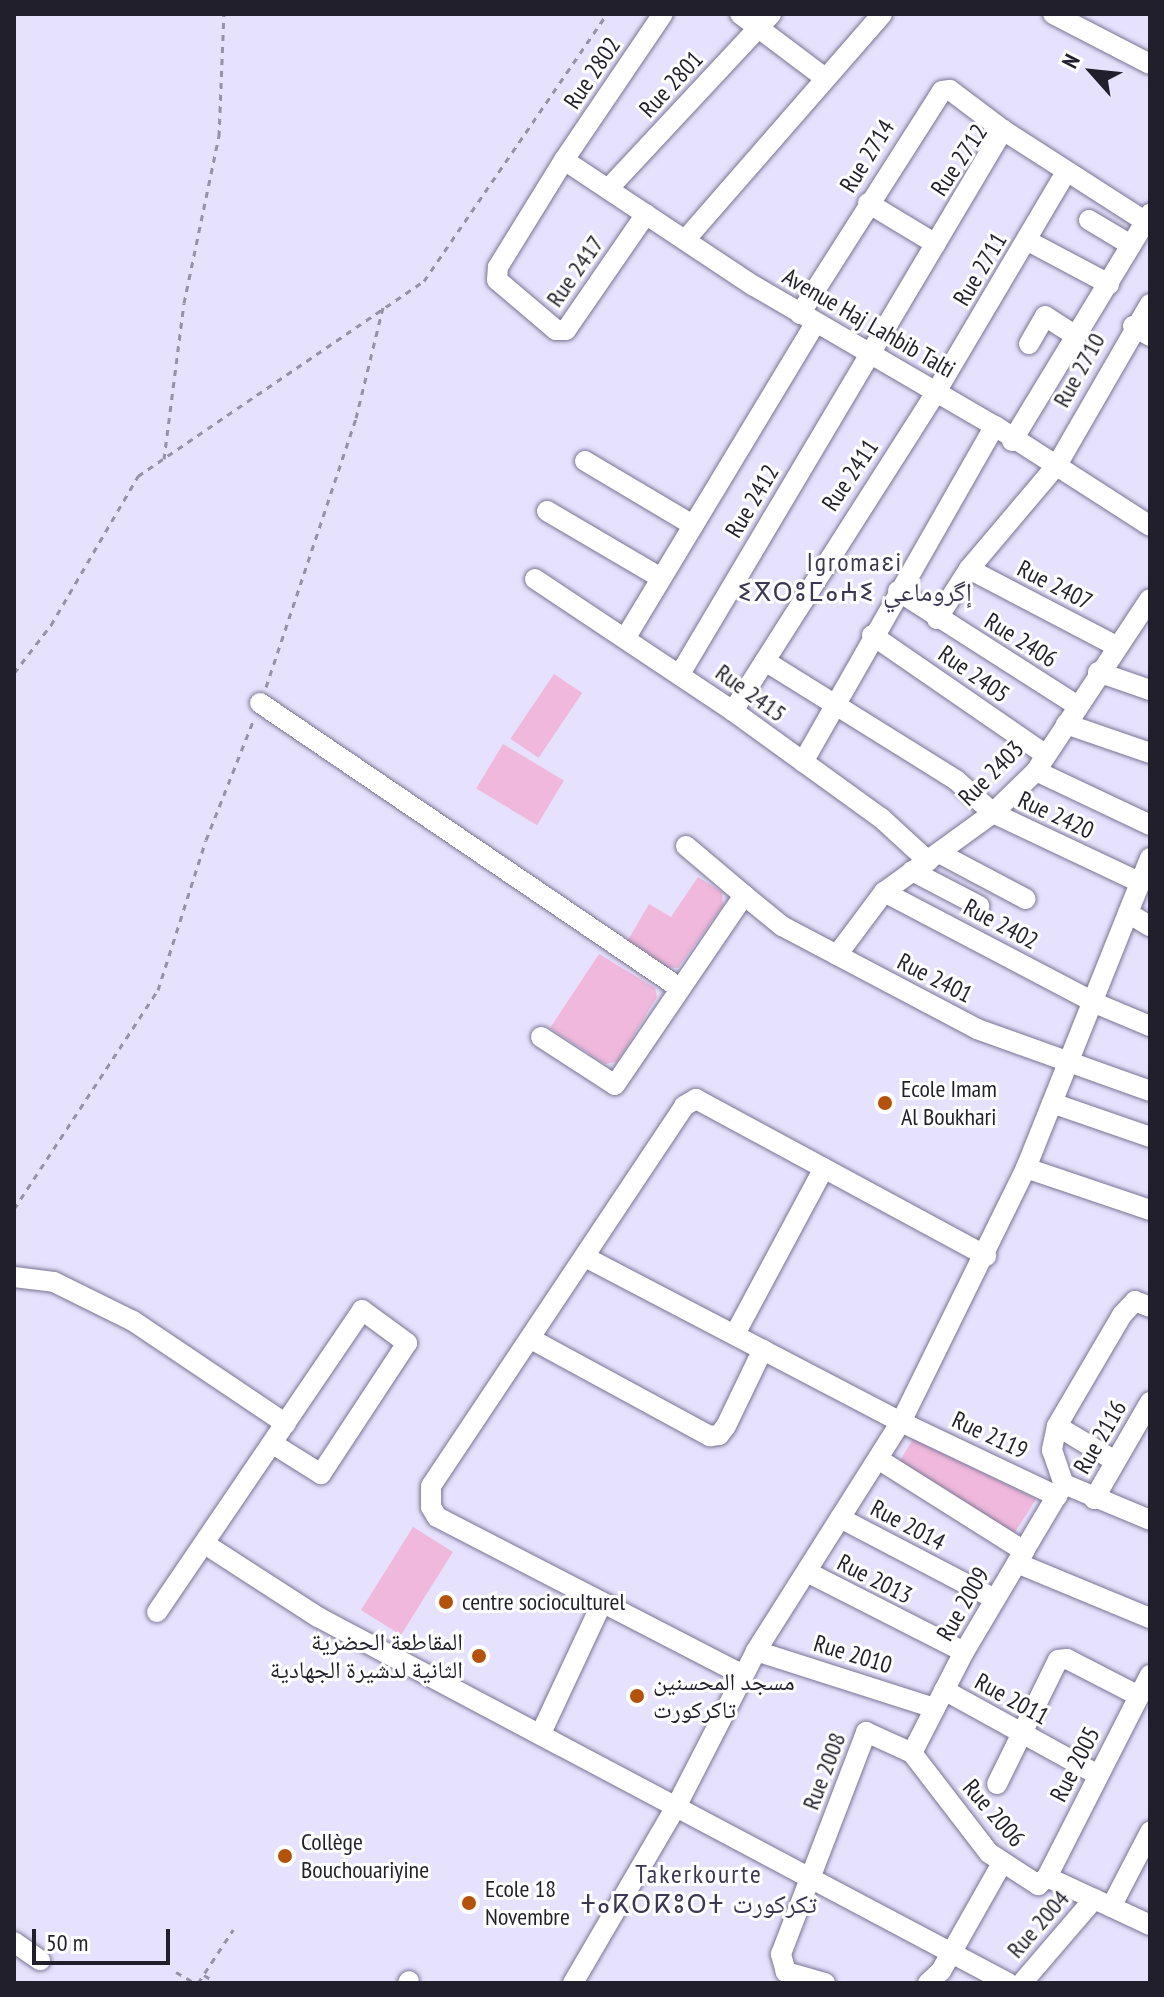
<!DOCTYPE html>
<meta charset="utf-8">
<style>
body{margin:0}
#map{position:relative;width:1164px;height:1997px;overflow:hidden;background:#e6e1fd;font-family:"PT Sans Narrow","Noto Naskh Arabic","Noto Sans Tifinagh",sans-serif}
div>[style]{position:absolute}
.green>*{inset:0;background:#efb8dc;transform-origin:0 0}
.path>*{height:3px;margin-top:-1.5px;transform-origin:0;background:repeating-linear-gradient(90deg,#9591a6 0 6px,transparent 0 12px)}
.roads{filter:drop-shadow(0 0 2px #797492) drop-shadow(0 0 2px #797492)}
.minor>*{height:20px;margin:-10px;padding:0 10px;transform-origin:10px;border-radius:10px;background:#fff}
.dots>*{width:22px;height:22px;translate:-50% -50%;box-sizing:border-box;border:4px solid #fff;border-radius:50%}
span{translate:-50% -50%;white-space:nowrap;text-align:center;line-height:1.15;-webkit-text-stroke:6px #fff;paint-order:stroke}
.street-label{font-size:24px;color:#211f2b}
.poi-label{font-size:24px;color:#211f2b}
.left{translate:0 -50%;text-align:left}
.right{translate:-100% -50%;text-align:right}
.neighbourhood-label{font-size:26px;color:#3c3752;letter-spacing:2px}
.frame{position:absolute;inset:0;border:16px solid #211f2b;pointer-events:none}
.north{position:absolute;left:1052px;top:32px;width:80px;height:80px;-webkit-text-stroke:6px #fff;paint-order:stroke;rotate:297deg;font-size:22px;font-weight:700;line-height:32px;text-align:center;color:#211f2b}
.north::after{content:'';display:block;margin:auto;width:28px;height:36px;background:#211f2b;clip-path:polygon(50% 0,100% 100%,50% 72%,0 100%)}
.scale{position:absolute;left:32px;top:1929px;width:138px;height:36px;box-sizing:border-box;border:4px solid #211f2b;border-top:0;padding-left:10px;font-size:24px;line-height:28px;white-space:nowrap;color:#211f2b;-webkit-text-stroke:6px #fff;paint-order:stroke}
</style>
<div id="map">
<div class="green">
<div style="left:554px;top:674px;width:34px;height:78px;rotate:34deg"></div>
<div style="left:503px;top:744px;width:71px;height:52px;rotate:31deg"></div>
<div style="clip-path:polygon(698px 877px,722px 892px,723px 905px,678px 968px,668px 967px,628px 940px,649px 904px,671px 917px)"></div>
<div style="clip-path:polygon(599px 954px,655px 988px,657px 997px,617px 1062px,605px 1064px,550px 1028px)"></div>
<div style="clip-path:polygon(913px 1439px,1036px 1499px,1012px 1537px,898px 1464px)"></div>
<div style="left:413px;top:1527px;width:47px;height:98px;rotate:32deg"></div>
</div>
<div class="path">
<div style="left:164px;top:459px;width:157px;rotate:-82.7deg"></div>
<div style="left:184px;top:303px;width:171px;rotate:-78.2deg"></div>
<div style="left:219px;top:136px;width:122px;rotate:-87.7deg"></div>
<div style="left:14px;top:673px;width:61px;rotate:-52.4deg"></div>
<div style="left:51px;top:625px;width:173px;rotate:-59.7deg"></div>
<div style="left:138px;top:476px;width:346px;rotate:-34.3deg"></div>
<div style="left:424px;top:281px;width:324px;rotate:-55.6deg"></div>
<div style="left:266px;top:687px;width:284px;rotate:-71.5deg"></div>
<div style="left:356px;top:418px;width:114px;rotate:-76.3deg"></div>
<div style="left:14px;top:1209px;width:262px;rotate:-56.7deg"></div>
<div style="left:158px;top:990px;width:157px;rotate:-72.3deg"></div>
<div style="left:206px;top:840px;width:128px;rotate:-68.4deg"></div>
<div style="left:176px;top:1972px;width:22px;rotate:30deg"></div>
<div style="left:204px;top:1975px;width:15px;rotate:32deg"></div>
<div style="left:198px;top:1983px;width:64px;rotate:-56.6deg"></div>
</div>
<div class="roads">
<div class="minor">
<div style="left:740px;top:14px;width:106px;rotate:37deg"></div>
<div style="left:1053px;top:14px;width:109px;rotate:27.3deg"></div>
<div style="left:564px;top:160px;width:228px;rotate:33.6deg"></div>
<div style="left:754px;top:286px;width:279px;rotate:30.2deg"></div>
<div style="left:995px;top:426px;width:184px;rotate:32.8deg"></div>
<div style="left:608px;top:189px;width:239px;rotate:-47deg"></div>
<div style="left:868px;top:203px;width:79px;rotate:31.1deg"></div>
<div style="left:646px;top:214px;width:141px;rotate:124.6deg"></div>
<div style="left:566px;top:330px;width:10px;rotate:180deg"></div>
<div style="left:556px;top:330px;width:77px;rotate:-139.7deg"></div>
<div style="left:497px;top:280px;width:13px;rotate:-86deg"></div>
<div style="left:498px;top:267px;width:126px;rotate:-58.3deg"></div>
<div style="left:564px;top:160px;width:176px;rotate:-55.9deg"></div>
<div style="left:1089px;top:220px;width:49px;rotate:30.8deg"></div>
<div style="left:686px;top:239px;width:298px;rotate:-48.9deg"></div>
<div style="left:1028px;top:241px;width:92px;rotate:28deg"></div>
<div style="left:800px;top:314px;width:264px;rotate:-57.5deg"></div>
<div style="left:942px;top:91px;width:8px;rotate:-7deg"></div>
<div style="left:950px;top:90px;width:66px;rotate:37deg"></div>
<div style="left:1133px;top:326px;width:20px;rotate:30deg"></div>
<div style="left:1029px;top:344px;width:32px;rotate:-60deg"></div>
<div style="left:1045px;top:316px;width:37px;rotate:33deg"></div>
<div style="left:1012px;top:441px;width:266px;rotate:-58.7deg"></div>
<div style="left:585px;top:461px;width:126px;rotate:30.7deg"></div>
<div style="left:547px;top:511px;width:132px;rotate:30.4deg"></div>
<div style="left:969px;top:569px;width:168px;rotate:27.6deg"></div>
<div style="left:535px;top:579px;width:238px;rotate:33.7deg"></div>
<div style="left:733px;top:711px;width:183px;rotate:35.9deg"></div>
<div style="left:881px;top:818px;width:64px;rotate:42.5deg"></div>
<div style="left:898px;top:591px;width:211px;rotate:32.6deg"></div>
<div style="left:937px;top:619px;width:59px;rotate:-57.4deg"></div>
<div style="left:969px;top:569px;width:136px;rotate:-49.8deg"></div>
<div style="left:1057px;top:465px;width:186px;rotate:-60deg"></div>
<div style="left:872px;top:635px;width:211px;rotate:34.6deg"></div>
<div style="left:626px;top:637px;width:366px;rotate:-58.9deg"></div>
<div style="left:765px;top:661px;width:225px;rotate:31.9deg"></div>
<div style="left:956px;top:780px;width:50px;rotate:41.7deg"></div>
<div style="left:993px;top:813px;width:161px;rotate:25.3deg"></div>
<div style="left:1098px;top:672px;width:55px;rotate:19.1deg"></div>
<div style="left:680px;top:674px;width:633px;rotate:-59.3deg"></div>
<div style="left:1003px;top:130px;width:169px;rotate:32.7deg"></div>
<div style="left:260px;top:703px;width:505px;rotate:34.19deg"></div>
<div style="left:733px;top:711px;width:378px;rotate:-57.5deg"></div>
<div style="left:936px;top:392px;width:256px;rotate:-59.4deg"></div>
<div style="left:1066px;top:724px;width:89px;rotate:19deg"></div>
<div style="left:803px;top:762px;width:387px;rotate:-60.3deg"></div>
<div style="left:1036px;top:771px;width:126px;rotate:25.3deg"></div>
<div style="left:939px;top:853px;width:98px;rotate:27.9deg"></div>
<div style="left:912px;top:871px;width:76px;rotate:27.6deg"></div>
<div style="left:884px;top:892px;width:238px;rotate:27.7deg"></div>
<div style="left:1095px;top:1003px;width:60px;rotate:22.7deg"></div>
<div style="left:744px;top:895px;width:49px;rotate:39.2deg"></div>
<div style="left:782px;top:926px;width:221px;rotate:27.8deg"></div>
<div style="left:977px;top:1029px;width:184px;rotate:19.7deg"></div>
<div style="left:1128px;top:913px;width:26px;rotate:31deg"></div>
<div style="left:837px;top:955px;width:79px;rotate:-53.3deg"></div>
<div style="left:884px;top:892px;width:135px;rotate:-35.9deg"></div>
<div style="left:993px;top:813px;width:60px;rotate:-44.3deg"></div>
<div style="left:1036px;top:771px;width:206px;rotate:-56.5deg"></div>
<div style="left:541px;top:1037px;width:88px;rotate:33deg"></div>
<div style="left:615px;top:1085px;width:230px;rotate:-55.8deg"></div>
<div style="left:744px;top:895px;width:76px;rotate:-139.8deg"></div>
<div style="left:1052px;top:1103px;width:104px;rotate:19.1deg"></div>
<div style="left:1026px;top:1168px;width:131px;rotate:18.7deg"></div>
<div style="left:585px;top:1257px;width:356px;rotate:27.6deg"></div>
<div style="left:901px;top:1422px;width:173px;rotate:25.4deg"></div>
<div style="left:14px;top:1277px;width:40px;rotate:7.1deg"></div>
<div style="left:54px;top:1282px;width:88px;rotate:26.3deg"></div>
<div style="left:133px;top:1321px;width:184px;rotate:33.9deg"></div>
<div style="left:1150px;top:1307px;width:16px;rotate:-158deg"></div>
<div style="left:1135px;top:1301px;width:19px;rotate:133deg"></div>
<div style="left:1122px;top:1315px;width:129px;rotate:120.4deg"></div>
<div style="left:1057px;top:1426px;width:25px;rotate:102deg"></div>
<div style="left:1052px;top:1450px;width:36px;rotate:71deg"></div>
<div style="left:1064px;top:1484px;width:93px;rotate:22.7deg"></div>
<div style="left:735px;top:1334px;width:188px;rotate:-61.8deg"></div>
<div style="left:531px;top:1339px;width:204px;rotate:28.5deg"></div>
<div style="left:710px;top:1436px;width:9px;rotate:-6deg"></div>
<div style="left:719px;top:1435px;width:11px;rotate:-52deg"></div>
<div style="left:726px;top:1426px;width:85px;rotate:-64.3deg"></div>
<div style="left:1057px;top:1426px;width:68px;rotate:31.1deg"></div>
<div style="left:878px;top:1459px;width:173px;rotate:32.2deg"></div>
<div style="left:1094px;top:1499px;width:112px;rotate:-60deg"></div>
<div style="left:840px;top:1518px;width:175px;rotate:27.6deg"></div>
<div style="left:205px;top:1544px;width:135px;rotate:32.9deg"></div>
<div style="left:318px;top:1617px;width:781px;rotate:27.94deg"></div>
<div style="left:1017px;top:1563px;width:144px;rotate:22.5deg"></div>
<div style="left:807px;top:1572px;width:176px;rotate:27deg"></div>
<div style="left:157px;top:1612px;width:365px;rotate:-55.8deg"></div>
<div style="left:362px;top:1310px;width:56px;rotate:36.3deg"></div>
<div style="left:407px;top:1343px;width:157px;rotate:123.3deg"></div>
<div style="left:321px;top:1474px;width:57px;rotate:-148deg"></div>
<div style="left:756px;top:1651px;width:188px;rotate:17.7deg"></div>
<div style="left:743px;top:1675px;width:344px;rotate:-152.7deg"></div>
<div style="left:437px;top:1517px;width:12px;rotate:-121deg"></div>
<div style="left:431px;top:1507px;width:21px;rotate:-90deg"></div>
<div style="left:431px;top:1486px;width:457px;rotate:-56.3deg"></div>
<div style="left:684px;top:1106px;width:14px;rotate:-30deg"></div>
<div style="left:696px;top:1099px;width:330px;rotate:28.4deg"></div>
<div style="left:944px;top:1690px;width:176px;rotate:28.9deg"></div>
<div style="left:542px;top:1731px;width:141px;rotate:-64.9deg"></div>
<div style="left:912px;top:1753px;width:114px;rotate:-62.8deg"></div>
<div style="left:964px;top:1652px;width:192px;rotate:-59.3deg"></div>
<div style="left:997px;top:1784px;width:138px;rotate:-63.8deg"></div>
<div style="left:1058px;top:1660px;width:9px;rotate:-6deg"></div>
<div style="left:1067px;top:1659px;width:81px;rotate:27.2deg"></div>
<div style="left:1047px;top:1877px;width:114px;rotate:25deg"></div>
<div style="left:1111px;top:1907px;width:85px;rotate:-62.5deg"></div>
<div style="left:14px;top:1942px;width:32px;rotate:35deg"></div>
<div style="left:408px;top:1983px;width:2px;rotate:-63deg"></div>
<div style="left:573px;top:1983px;width:206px;rotate:-59.7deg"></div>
<div style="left:677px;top:1805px;width:173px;rotate:-62.8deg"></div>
<div style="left:756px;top:1651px;width:271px;rotate:-57.7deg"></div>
<div style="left:901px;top:1422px;width:283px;rotate:-63.8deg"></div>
<div style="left:1026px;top:1168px;width:334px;rotate:-68.2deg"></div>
<div style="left:825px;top:1983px;width:41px;rotate:-164.2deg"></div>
<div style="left:786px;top:1972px;width:19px;rotate:-106deg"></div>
<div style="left:781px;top:1954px;width:238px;rotate:-69deg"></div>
<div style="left:866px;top:1732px;width:51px;rotate:24.5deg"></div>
<div style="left:912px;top:1753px;width:126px;rotate:52.4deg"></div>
<div style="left:989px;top:1853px;width:59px;rotate:33.1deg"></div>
<div style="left:1038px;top:1885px;width:12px;rotate:-42deg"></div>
<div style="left:1047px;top:1877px;width:227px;rotate:-63deg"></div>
<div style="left:928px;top:1983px;width:18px;rotate:-43deg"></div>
<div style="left:941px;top:1971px;width:122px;rotate:-60.5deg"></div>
<div style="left:1022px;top:1983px;width:111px;rotate:-49.4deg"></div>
</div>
</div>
<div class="dots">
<div style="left:885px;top:1103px;background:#b3530b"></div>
<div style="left:446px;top:1602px;background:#b3530b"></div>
<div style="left:479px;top:1656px;background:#b3530b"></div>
<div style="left:637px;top:1696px;background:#b3530b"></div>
<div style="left:285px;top:1856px;background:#b3530b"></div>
<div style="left:469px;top:1903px;background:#b3530b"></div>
</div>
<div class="street-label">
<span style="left:592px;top:73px;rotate:-56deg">Rue 2802</span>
<span style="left:671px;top:84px;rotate:-47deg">Rue 2801</span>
<span style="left:867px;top:156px;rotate:-58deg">Rue 2714</span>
<span style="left:959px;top:160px;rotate:-56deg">Rue 2712</span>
<span style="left:980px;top:269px;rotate:-59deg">Rue 2711</span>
<span style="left:575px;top:271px;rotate:-55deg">Rue 2417</span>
<span style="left:869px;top:323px;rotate:30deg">Avenue Haj Lahbib Talti</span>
<span style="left:1079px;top:370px;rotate:-61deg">Rue 2710</span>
<span style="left:850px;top:475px;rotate:-56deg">Rue 2411</span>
<span style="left:752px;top:501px;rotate:-59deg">Rue 2412</span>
<span style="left:1055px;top:585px;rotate:27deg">Rue 2407</span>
<span style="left:1021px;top:640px;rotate:32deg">Rue 2406</span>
<span style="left:974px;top:674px;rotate:35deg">Rue 2405</span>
<span style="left:751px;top:693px;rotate:36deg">Rue 2415</span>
<span style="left:991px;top:773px;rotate:-45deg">Rue 2403</span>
<span style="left:1056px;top:815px;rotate:25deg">Rue 2420</span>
<span style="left:1001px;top:924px;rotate:28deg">Rue 2402</span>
<span style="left:935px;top:978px;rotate:27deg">Rue 2401</span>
<span style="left:990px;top:1435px;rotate:25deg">Rue 2119</span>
<span style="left:1100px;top:1437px;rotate:-60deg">Rue 2116</span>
<span style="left:908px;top:1525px;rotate:28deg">Rue 2014</span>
<span style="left:875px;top:1579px;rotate:27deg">Rue 2013</span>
<span style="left:963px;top:1604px;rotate:-60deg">Rue 2009</span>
<span style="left:853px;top:1654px;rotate:17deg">Rue 2010</span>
<span style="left:1012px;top:1699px;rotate:29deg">Rue 2011</span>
<span style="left:1075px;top:1764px;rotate:-63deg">Rue 2005</span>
<span style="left:824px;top:1771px;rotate:-69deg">Rue 2008</span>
<span style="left:994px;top:1813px;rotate:49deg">Rue 2006</span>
<span style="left:1038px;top:1924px;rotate:-49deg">Rue 2004</span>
</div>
<div class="poi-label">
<span class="left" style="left:901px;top:1103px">Ecole Imam<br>Al Boukhari</span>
<span class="left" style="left:462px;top:1602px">centre socioculturel</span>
<span class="right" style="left:463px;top:1656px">المقاطعة الحضرية<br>الثانية لدشيرة الجهادية</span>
<span class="left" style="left:653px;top:1696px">مسجد المحسنين<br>تاكركورت</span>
<span class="left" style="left:301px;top:1856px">Collège<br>Bouchouariyine</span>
<span class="left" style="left:485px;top:1903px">Ecole 18<br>Novembre</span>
</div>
<div class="neighbourhood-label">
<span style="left:855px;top:577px">Igromaɛi<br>ⵉⴳⵔⵓⵎⴰⵄⵉ إگروماعي</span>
<span style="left:699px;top:1889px">Takerkourte<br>ⵜⴰⴽⵔⴽⵓⵔⵜ تكركورت</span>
</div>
<div class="frame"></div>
<div class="north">N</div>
<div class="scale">50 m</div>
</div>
